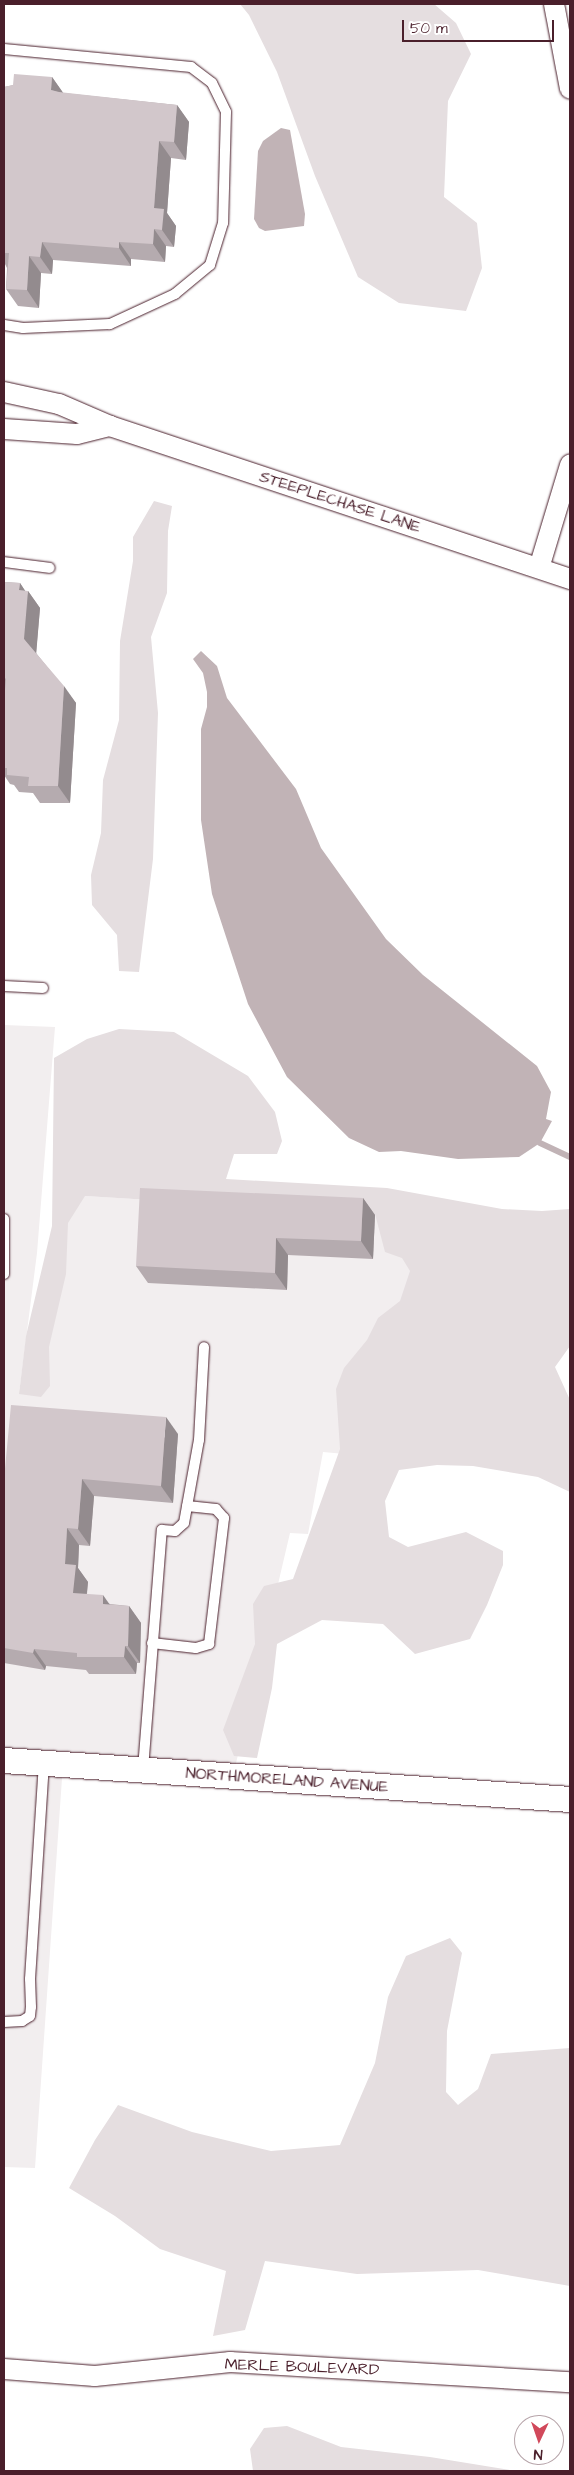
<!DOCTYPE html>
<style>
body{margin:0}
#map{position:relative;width:574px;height:2475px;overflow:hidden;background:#fff;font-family:"Architects Daughter",sans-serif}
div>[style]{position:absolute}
.built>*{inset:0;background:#f2eeef}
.green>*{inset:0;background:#e5dee0}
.water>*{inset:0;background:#c1b3b6}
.stream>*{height:6px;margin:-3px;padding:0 3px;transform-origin:3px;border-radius:3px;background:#c1b3b6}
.roads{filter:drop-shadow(0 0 1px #4a1f2b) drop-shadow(0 0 1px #4a1f2b)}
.service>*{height:10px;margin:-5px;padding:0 5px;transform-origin:5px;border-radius:5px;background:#fff}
.minor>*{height:20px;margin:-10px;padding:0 10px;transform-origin:10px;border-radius:10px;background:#fff}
.tertiary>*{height:25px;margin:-12.5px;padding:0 12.5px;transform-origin:12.5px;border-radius:12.5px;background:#fff}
.wall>*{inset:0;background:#b5abaf}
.shaded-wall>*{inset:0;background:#938b8e}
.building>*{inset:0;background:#d2c7cb}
span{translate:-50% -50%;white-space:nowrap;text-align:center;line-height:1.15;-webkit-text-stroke:4.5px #fff;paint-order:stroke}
.street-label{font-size:16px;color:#4a1f2b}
.frame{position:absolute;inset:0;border:5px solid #4a1f2b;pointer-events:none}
.north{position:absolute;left:514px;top:2415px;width:50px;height:50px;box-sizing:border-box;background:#fff;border:1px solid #b7a5aa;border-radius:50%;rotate:183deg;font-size:14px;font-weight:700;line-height:20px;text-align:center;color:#4a1f2b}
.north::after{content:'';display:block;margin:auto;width:18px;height:22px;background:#d1495b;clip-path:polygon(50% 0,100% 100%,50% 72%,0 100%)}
.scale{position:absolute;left:402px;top:20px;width:152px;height:22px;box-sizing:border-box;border:2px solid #4a1f2b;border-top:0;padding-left:6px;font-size:15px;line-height:18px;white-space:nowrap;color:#4a1f2b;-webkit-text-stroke:4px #fff;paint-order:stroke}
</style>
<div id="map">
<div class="built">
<div style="clip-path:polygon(4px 1025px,55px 1027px,37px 1253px,19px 1394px,59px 1198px,85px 1196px,375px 1214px,419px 1232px,412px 1328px,356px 1455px,323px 1452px,308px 1534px,290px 1533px,233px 1776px,63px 1764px,35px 2168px,4px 2167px)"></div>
</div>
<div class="green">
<div style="clip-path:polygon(240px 4px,434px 4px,456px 23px,471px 54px,448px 101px,444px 197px,477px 223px,482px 268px,466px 311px,399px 303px,358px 277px,315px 176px,277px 72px,249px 15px)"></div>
<div style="clip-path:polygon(154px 501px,172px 506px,168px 531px,167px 593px,151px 637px,158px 713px,153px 859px,139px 972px,119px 971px,117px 935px,92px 905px,91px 875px,101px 833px,103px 780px,119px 720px,120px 641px,133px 561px,133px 537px)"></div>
<div style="clip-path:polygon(119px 1029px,174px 1032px,248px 1076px,275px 1112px,282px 1141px,277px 1154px,234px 1154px,226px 1179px,387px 1188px,502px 1209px,542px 1211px,570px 1209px,570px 1346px,555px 1367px,570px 1400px,570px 1492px,538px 1477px,473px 1466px,437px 1465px,399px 1470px,385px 1501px,389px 1537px,408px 1547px,466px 1532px,503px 1551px,503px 1565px,487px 1605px,470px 1639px,415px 1654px,383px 1624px,322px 1620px,277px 1644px,272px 1688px,257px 1758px,234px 1756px,223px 1730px,255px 1644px,253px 1604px,264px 1586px,293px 1579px,340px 1449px,336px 1389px,344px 1368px,367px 1340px,378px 1318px,400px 1301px,410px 1271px,402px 1258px,385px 1252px,375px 1214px,85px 1196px,68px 1223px,66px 1274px,49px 1347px,50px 1386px,41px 1397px,19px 1394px,26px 1336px,52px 1226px,54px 1058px,87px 1039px)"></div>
<div style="clip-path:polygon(450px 1938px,462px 1953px,447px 2031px,446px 2092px,458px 2105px,478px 2089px,491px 2054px,570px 2048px,570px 2286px,478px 2270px,357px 2274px,265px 2261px,245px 2330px,213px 2336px,226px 2271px,160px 2249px,115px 2216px,69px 2188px,95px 2140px,118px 2105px,192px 2132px,271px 2151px,340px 2145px,375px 2063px,388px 1997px,406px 1956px)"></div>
<div style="clip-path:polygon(287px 2426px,341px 2447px,430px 2457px,516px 2471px,253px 2471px,250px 2449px,264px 2428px)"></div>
</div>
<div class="water">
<div style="clip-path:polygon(281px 128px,290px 130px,305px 214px,304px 226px,265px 231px,259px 228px,254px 219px,258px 151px,263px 141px)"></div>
<div style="clip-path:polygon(201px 651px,217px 666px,227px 698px,296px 789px,321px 848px,386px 939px,423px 975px,537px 1066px,551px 1092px,546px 1119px,552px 1121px,540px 1143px,519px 1157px,458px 1159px,401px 1151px,379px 1152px,349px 1138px,287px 1077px,248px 1004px,212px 894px,201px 820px,201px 729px,207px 707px,207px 692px,203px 673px,193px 659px)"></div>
</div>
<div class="stream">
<div style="left:540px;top:1143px;width:33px;rotate:25deg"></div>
</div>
<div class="roads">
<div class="service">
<div style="left:4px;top:49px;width:188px;rotate:5.5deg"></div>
<div style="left:191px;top:67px;width:26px;rotate:37deg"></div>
<div style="left:212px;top:83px;width:32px;rotate:64deg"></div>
<div style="left:226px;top:112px;width:111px;rotate:91.5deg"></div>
<div style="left:223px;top:223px;width:44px;rotate:107.2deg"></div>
<div style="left:210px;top:265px;width:45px;rotate:140.4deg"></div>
<div style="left:175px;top:294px;width:72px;rotate:155.2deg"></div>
<div style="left:110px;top:324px;width:87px;rotate:177.4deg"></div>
<div style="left:23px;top:328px;width:19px;rotate:-171deg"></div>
<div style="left:4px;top:562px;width:46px;rotate:7.4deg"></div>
<div style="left:4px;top:986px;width:39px;rotate:3deg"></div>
<div style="left:4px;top:1219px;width:55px;rotate:90deg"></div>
<div style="left:152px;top:1643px;width:44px;rotate:6.5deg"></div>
<div style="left:196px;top:1648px;width:14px;rotate:-17deg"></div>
<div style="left:209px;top:1644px;width:127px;rotate:-83.2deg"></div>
<div style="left:224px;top:1518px;width:12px;rotate:-132deg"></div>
<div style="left:216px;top:1509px;width:29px;rotate:-174deg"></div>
<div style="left:143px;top:1769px;width:240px;rotate:-85.5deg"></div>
<div style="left:162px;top:1530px;width:13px;rotate:4deg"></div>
<div style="left:175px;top:1531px;width:12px;rotate:-42deg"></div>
<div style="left:184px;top:1523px;width:84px;rotate:-79.8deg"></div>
<div style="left:199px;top:1440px;width:93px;rotate:-86.9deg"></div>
<div style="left:4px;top:2022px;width:18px;rotate:-3deg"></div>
<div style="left:22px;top:2021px;width:9px;rotate:-32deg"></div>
<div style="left:30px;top:2016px;width:9px;rotate:-84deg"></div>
<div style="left:31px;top:2007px;width:28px;rotate:-92deg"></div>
<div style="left:30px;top:1979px;width:216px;rotate:-86.3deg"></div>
</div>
<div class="minor">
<div style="left:554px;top:4px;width:86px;rotate:79.3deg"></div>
<div style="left:4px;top:392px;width:56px;rotate:12.3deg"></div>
<div style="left:59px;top:404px;width:56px;rotate:23.3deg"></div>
<div style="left:110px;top:426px;width:485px;rotate:18.4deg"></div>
<div style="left:4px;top:429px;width:73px;rotate:3.9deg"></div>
<div style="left:77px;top:434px;width:34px;rotate:-14deg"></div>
<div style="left:539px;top:568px;width:108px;rotate:-73.2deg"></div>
<div style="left:4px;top:2369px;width:91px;rotate:4.4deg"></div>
<div style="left:95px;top:2376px;width:136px;rotate:-5.9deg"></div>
<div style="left:230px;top:2362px;width:341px;rotate:3.4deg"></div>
</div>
<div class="tertiary">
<div style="left:4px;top:1760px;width:567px;rotate:3.94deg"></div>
</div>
</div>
<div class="wall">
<div style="clip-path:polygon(52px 77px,63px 93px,177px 105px,189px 122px,186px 160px,171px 158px,167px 213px,176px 226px,174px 247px,166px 246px,165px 262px,131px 259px,131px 266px,53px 260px,52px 274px,41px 273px,39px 308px,18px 306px,6px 289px,7px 268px,4px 262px,4px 87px)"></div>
<div style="clip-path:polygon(4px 580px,5px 582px,20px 583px,25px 591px,28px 591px,40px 608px,36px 653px,76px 703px,70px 803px,40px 803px,33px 793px,19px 792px,14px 785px,10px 784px,4px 775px)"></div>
<div style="clip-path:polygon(363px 1198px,375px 1215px,373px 1259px,288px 1255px,287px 1290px,148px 1283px,136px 1266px)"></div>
<div style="clip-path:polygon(178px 1434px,173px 1503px,94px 1496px,90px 1546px,79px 1545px,78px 1568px,88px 1582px,87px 1594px,110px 1604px,129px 1606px,141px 1623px,140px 1663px,137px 1663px,136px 1674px,89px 1674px,86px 1670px,46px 1666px,45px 1670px,4px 1663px,4px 1479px)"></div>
</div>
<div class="shaded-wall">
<div style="clip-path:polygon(52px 77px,64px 94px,51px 90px)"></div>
<div style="clip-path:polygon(177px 105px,189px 122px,186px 160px,174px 142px)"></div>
<div style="clip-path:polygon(159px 141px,171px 158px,167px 213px,176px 226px,174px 247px,162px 230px,154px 208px)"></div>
<div style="clip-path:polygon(154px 229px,166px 246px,165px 262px,153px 244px)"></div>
<div style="clip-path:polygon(42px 242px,53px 260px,52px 274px,40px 257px)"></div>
<div style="clip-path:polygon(119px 242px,131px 259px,131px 266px,119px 248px)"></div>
<div style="clip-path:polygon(29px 256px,41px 273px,39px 308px,27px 290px)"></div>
<div style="clip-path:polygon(20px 583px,28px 595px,28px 591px,40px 608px,36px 656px,24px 639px,19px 590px)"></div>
<div style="clip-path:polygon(64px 686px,76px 703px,70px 803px,58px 786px)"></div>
<div style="clip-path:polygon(363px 1198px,375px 1215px,373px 1259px,361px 1241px)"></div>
<div style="clip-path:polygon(276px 1238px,288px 1255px,287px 1290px,275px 1273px)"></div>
<div style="clip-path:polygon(166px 1417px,178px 1434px,173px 1503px,161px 1486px)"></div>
<div style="clip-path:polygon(82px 1479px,94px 1496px,90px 1546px,78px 1529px)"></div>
<div style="clip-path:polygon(67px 1528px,79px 1545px,78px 1568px,88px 1582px,85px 1610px,73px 1593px,65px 1564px)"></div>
<div style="clip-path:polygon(103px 1595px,115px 1612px,103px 1604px)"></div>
<div style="clip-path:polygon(129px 1606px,141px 1623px,140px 1663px,128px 1646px)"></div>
<div style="clip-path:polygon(125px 1646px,137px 1663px,136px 1674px,124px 1657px)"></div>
<div style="clip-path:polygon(34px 1649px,46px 1666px,45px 1670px,33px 1653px)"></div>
</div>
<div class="building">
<div style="clip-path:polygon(14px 74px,52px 77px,51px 90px,59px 92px,177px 105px,174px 142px,159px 141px,154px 208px,164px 209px,162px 230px,154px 229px,153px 244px,119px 242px,119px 248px,42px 242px,40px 257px,29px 256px,27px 290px,6px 289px,9px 253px,4px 253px,4px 87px,13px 85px)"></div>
<div style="clip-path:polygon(4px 582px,20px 583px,19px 590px,28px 591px,24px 639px,64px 686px,58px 786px,28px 786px,29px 777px,7px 775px,7px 768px,4px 768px,4px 703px,6px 678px,4px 680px)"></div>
<div style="clip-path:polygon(140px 1188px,363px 1198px,361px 1241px,276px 1238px,275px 1273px,136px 1266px)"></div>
<div style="clip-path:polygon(11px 1405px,166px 1417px,161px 1486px,82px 1479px,78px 1529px,67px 1528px,65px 1564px,76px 1565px,73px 1593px,103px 1595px,103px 1604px,129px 1606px,128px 1646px,125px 1646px,124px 1657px,77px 1657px,77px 1653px,34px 1649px,33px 1653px,4px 1648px,4px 1479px)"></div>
</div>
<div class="street-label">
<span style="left:340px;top:502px;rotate:18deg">STEEPLECHASE LANE</span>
<span style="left:287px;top:1780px;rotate:4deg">NORTHMORELAND AVENUE</span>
<span style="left:302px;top:2367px;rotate:2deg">MERLE BOULEVARD</span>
</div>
<div class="frame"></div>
<div class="north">N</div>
<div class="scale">50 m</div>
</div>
